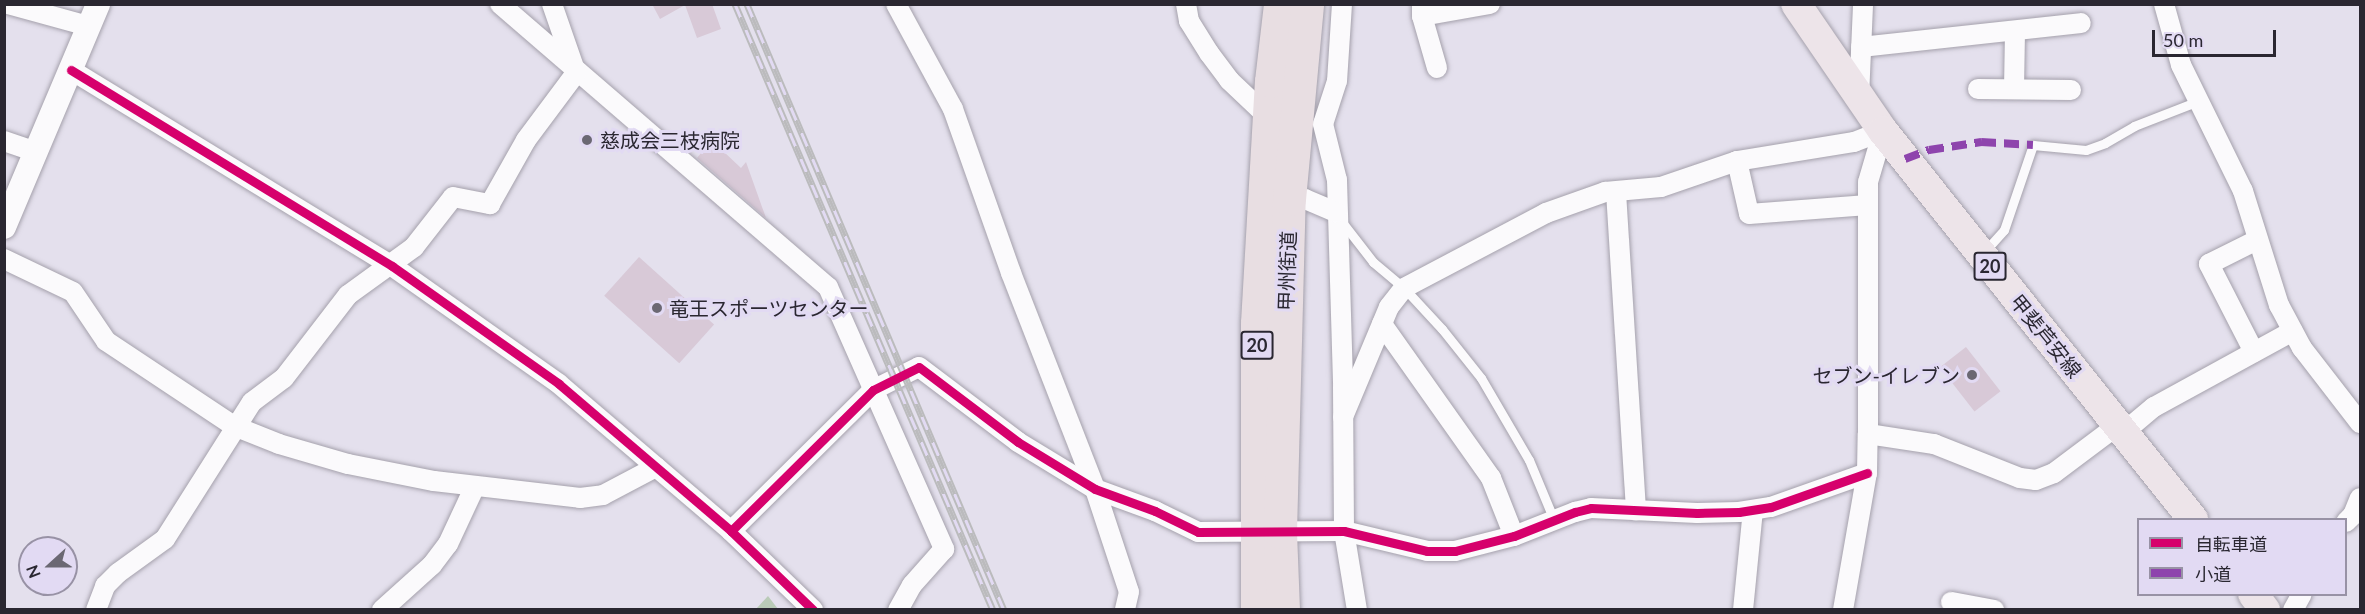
<!DOCTYPE html>
<meta charset="utf-8">
<style>
body{margin:0}
#map{position:relative;width:2365px;height:614px;overflow:hidden;background:#e4e0ed;font-family:Lato,"Noto Sans JP",sans-serif}
div>[style]{position:absolute}
.green>*{inset:0;background:#bacbb8}
.building>*{inset:0;background:#d8c9d7;transform-origin:0 0}
.roads{filter:drop-shadow(0 0 2px #a5a1ac) drop-shadow(0 0 2px #a5a1ac)}
.service>*{height:9px;margin:-4.5px;padding:0 4.5px;transform-origin:4.5px;border-radius:4.5px;background:#fbfafc}
.minor>*{height:20px;margin:-10px;padding:0 10px;transform-origin:10px;border-radius:10px;background:#fbfafc}
.tertiary>*{height:24px;margin:-12px;padding:0 12px;transform-origin:12px;border-radius:12px;background:#fbfafc}
.primary>*{height:30px;margin:-15px;padding:0 15px;transform-origin:15px;border-radius:15px;background:#ede4e9}
.trunk>*{height:33px;margin:-16.5px;padding:0 16.5px;transform-origin:16.5px;border-radius:16.5px;background:#e8dee2}
.rail>*{height:7px;margin-top:-3.5px;transform-origin:0;background:repeating-linear-gradient(90deg,#e2daf3 0 14px,#bbbbbd 0 28px);box-sizing:border-box;border-block:2px solid #bbbbbd}
.quiet>*{height:8px;margin-top:-4px;transform-origin:0;background:repeating-linear-gradient(90deg,#8e44ad 0 15px,transparent 0 23px)}
.cycleway>*{height:9px;margin:-4.5px;padding:0 4.5px;transform-origin:4.5px;border-radius:4.5px;background:#d6006c}
.dots>*{width:16px;height:16px;translate:-50% -50%;box-sizing:border-box;border:3px solid #e2daf3;border-radius:50%}
span{translate:-50% -50%;white-space:nowrap;text-align:center;line-height:1.15;-webkit-text-stroke:6px #e2daf3;paint-order:stroke}
.shield-label span{padding:2px 4px;background:#e2daf3;border:2px solid;border-radius:4px;-webkit-text-stroke-width:0}
.shield-label{font-size:18px;color:#2a2731;font-weight:700}
.poi-label{font-size:20px;color:#2a2731}
.left{translate:0 -50%;text-align:left}
.right{translate:-100% -50%;text-align:right}
.street-label{font-size:20px;color:#2a2731}
.frame{position:absolute;inset:0;border:6px solid #2a2731;pointer-events:none}
.legend{position:absolute;left:2137px;top:518px;width:210px;height:78px;box-sizing:border-box;background:#e2daf3;border:2px solid #9892a5;margin:0;padding:8px 10px;list-style:none;font-size:18px;color:#2a2731}
.legend li{display:flex;align-items:center;gap:12px;height:30px}
.legend b{width:30px;border:2px solid #9892a5}
.north{position:absolute;left:18px;top:536px;width:60px;height:60px;box-sizing:border-box;background:#e2daf3;border:2px solid #9892a5;border-radius:50%;rotate:249deg;font-size:16px;font-weight:700;line-height:24px;text-align:center;color:#2a2731}
.north::after{content:'';display:block;margin:auto;width:21px;height:27px;background:#6b6873;clip-path:polygon(50% 0,100% 100%,50% 72%,0 100%)}
.scale{position:absolute;left:2152px;top:30px;width:124px;height:27px;box-sizing:border-box;border:3px solid #2a2731;border-top:0;padding-left:8px;font-size:18px;line-height:21px;white-space:nowrap;color:#2a2731;-webkit-text-stroke:4px #e2daf3;paint-order:stroke}
</style>
<div id="map">
<div class="green">
<div style="clip-path:polygon(768px 596px,778px 609px,756px 609px)"></div>
</div>
<div class="building">
<div style="clip-path:polygon(652px 4px,712px 4px,721px 29px,697px 38px,685px 5px,660px 19px)"></div>
<div style="clip-path:polygon(716px 134px,728px 144px,723px 151px,741px 168px,746px 162px,766px 218px,697px 158px)"></div>
<div style="left:639px;top:257px;width:101px;height:52px;rotate:42deg"></div>
<div style="left:1966px;top:347px;width:56px;height:33px;rotate:52deg"></div>
</div>
<div class="roads">
<div class="service">
<div style="left:1342px;top:222px;width:51px;rotate:52.2deg"></div>
<div style="left:1373px;top:262px;width:40px;rotate:40deg"></div>
<div style="left:1404px;top:288px;width:56px;rotate:47.2deg"></div>
<div style="left:1442px;top:329px;width:63px;rotate:51.5deg"></div>
<div style="left:1481px;top:378px;width:95px;rotate:59.7deg"></div>
<div style="left:1529px;top:460px;width:65px;rotate:67.4deg"></div>
<div style="left:1985px;top:251px;width:28px;rotate:-48deg"></div>
<div style="left:2004px;top:230px;width:90px;rotate:-71.2deg"></div>
<div style="left:2033px;top:145px;width:53px;rotate:5.4deg"></div>
<div style="left:2086px;top:150px;width:20px;rotate:-20deg"></div>
<div style="left:2105px;top:143px;width:34px;rotate:-30deg"></div>
<div style="left:2134px;top:126px;width:69px;rotate:-21.3deg"></div>
</div>
<div class="minor">
<div style="left:8px;top:4px;width:83px;rotate:15.4deg"></div>
<div style="left:500px;top:4px;width:433px;rotate:40.8deg"></div>
<div style="left:828px;top:287px;width:287px;rotate:66.1deg"></div>
<div style="left:944px;top:549px;width:48px;rotate:131.6deg"></div>
<div style="left:912px;top:585px;width:29px;rotate:119deg"></div>
<div style="left:896px;top:4px;width:119px;rotate:61.5deg"></div>
<div style="left:953px;top:109px;width:174px;rotate:70.5deg"></div>
<div style="left:1011px;top:273px;width:232px;rotate:68.7deg"></div>
<div style="left:1095px;top:489px;width:108px;rotate:71.7deg"></div>
<div style="left:1129px;top:592px;width:18px;rotate:103deg"></div>
<div style="left:1186px;top:4px;width:17px;rotate:80deg"></div>
<div style="left:1189px;top:21px;width:38px;rotate:58deg"></div>
<div style="left:1209px;top:53px;width:34px;rotate:53deg"></div>
<div style="left:1229px;top:80px;width:55px;rotate:43.5deg"></div>
<div style="left:1342px;top:4px;width:77px;rotate:93.7deg"></div>
<div style="left:1337px;top:81px;width:45px;rotate:108deg"></div>
<div style="left:1323px;top:124px;width:58px;rotate:76deg"></div>
<div style="left:1337px;top:180px;width:207px;rotate:88.3deg"></div>
<div style="left:1343px;top:387px;width:144px;rotate:89.6deg"></div>
<div style="left:1344px;top:531px;width:80px;rotate:80.7deg"></div>
<div style="left:1422px;top:4px;width:12px;rotate:90deg"></div>
<div style="left:1422px;top:16px;width:69px;rotate:-10deg"></div>
<div style="left:2164px;top:4px;width:63px;rotate:74.4deg"></div>
<div style="left:2181px;top:65px;width:140px;rotate:63.8deg"></div>
<div style="left:2243px;top:191px;width:120px;rotate:72.5deg"></div>
<div style="left:2279px;top:305px;width:49px;rotate:61.9deg"></div>
<div style="left:2302px;top:348px;width:95px;rotate:52.3deg"></div>
<div style="left:1422px;top:16px;width:54px;rotate:73.9deg"></div>
<div style="left:1861px;top:47px;width:221px;rotate:-6.2deg"></div>
<div style="left:71px;top:70px;width:376px;rotate:31.4deg"></div>
<div style="left:392px;top:266px;width:204px;rotate:35.2deg"></div>
<div style="left:559px;top:384px;width:226px;rotate:40.5deg"></div>
<div style="left:731px;top:531px;width:114px;rotate:43.9deg"></div>
<div style="left:1978px;top:89px;width:93px;rotate:0.6deg"></div>
<div style="left:2014px;top:89px;width:57px;rotate:-89deg"></div>
<div style="left:1859px;top:97px;width:93px;rotate:-87.5deg"></div>
<div style="left:4px;top:141px;width:34px;rotate:19deg"></div>
<div style="left:1737px;top:161px;width:54px;rotate:77.2deg"></div>
<div style="left:1749px;top:214px;width:119px;rotate:-4.3deg"></div>
<div style="left:1616px;top:192px;width:319px;rotate:86.4deg"></div>
<div style="left:1289px;top:199px;width:16px"></div>
<div style="left:1305px;top:199px;width:34px;rotate:23deg"></div>
<div style="left:4px;top:259px;width:76px;rotate:25.6deg"></div>
<div style="left:73px;top:292px;width:59px;rotate:56deg"></div>
<div style="left:106px;top:341px;width:154px;rotate:33.6deg"></div>
<div style="left:234px;top:426px;width:48px;rotate:21.8deg"></div>
<div style="left:279px;top:444px;width:72px;rotate:16.2deg"></div>
<div style="left:348px;top:464px;width:88px;rotate:11.2deg"></div>
<div style="left:434px;top:481px;width:147px;rotate:6.6deg"></div>
<div style="left:580px;top:498px;width:23px;rotate:-7deg"></div>
<div style="left:603px;top:495px;width:60px;rotate:-27.8deg"></div>
<div style="left:1382px;top:324px;width:189px;rotate:54.7deg"></div>
<div style="left:1491px;top:478px;width:62px;rotate:68.4deg"></div>
<div style="left:2254px;top:352px;width:99px;rotate:-117.1deg"></div>
<div style="left:2209px;top:264px;width:54px;rotate:-26.6deg"></div>
<div style="left:1343px;top:417px;width:119px;rotate:-67.3deg"></div>
<div style="left:1389px;top:307px;width:24px;rotate:-52deg"></div>
<div style="left:1404px;top:288px;width:161px;rotate:-27.8deg"></div>
<div style="left:1546px;top:213px;width:63px;rotate:-19.6deg"></div>
<div style="left:1605px;top:192px;width:56px;rotate:-5.1deg"></div>
<div style="left:1661px;top:187px;width:80px;rotate:-18.9deg"></div>
<div style="left:1737px;top:161px;width:119px;rotate:-9.2deg"></div>
<div style="left:1854px;top:142px;width:31px;rotate:-21deg"></div>
<div style="left:2124px;top:432px;width:39px;rotate:-40deg"></div>
<div style="left:2154px;top:407px;width:158px;rotate:-28.7deg"></div>
<div style="left:1868px;top:434px;width:252px;rotate:-90deg"></div>
<div style="left:1868px;top:182px;width:53px;rotate:-73.6deg"></div>
<div style="left:2346px;top:522px;width:10px;rotate:-45deg"></div>
<div style="left:2353px;top:515px;width:18px;rotate:-68deg"></div>
<div style="left:731px;top:531px;width:200px;rotate:-44.8deg"></div>
<div style="left:873px;top:390px;width:51px;rotate:-26.6deg"></div>
<div style="left:919px;top:367px;width:124px;rotate:37.1deg"></div>
<div style="left:1018px;top:442px;width:90px;rotate:31.4deg"></div>
<div style="left:1095px;top:489px;width:64px;rotate:20.1deg"></div>
<div style="left:1155px;top:511px;width:48px;rotate:26deg"></div>
<div style="left:1198px;top:532px;width:146px;rotate:-0.4deg"></div>
<div style="left:1344px;top:531px;width:85px;rotate:13.5deg"></div>
<div style="left:1427px;top:551px;width:28px"></div>
<div style="left:1455px;top:551px;width:61px;rotate:-14.3deg"></div>
<div style="left:1514px;top:536px;width:66px;rotate:-21.5deg"></div>
<div style="left:1575px;top:512px;width:16px;rotate:-14deg"></div>
<div style="left:1591px;top:508px;width:106px;rotate:2.7deg"></div>
<div style="left:1697px;top:513px;width:42px;rotate:-1.4deg"></div>
<div style="left:1739px;top:512px;width:32px;rotate:-9deg"></div>
<div style="left:1771px;top:507px;width:102px;rotate:-19.5deg"></div>
<div style="left:1951px;top:602px;width:44px;rotate:10.5deg"></div>
<div style="left:96px;top:610px;width:26px;rotate:-69deg"></div>
<div style="left:105px;top:586px;width:18px;rotate:-45deg"></div>
<div style="left:118px;top:573px;width:58px;rotate:-35.9deg"></div>
<div style="left:165px;top:539px;width:162px;rotate:-57.6deg"></div>
<div style="left:252px;top:402px;width:40px;rotate:-37deg"></div>
<div style="left:284px;top:378px;width:105px;rotate:-52.4deg"></div>
<div style="left:348px;top:295px;width:82px;rotate:-36deg"></div>
<div style="left:414px;top:247px;width:63px;rotate:-52deg"></div>
<div style="left:453px;top:197px;width:38px;rotate:11deg"></div>
<div style="left:490px;top:204px;width:73px;rotate:-60.6deg"></div>
<div style="left:526px;top:140px;width:84px;rotate:-53.3deg"></div>
<div style="left:576px;top:73px;width:73px;rotate:-109.2deg"></div>
<div style="left:382px;top:610px;width:67px;rotate:-42deg"></div>
<div style="left:432px;top:565px;width:26px;rotate:-53deg"></div>
<div style="left:448px;top:544px;width:64px;rotate:-65deg"></div>
<div style="left:1743px;top:610px;width:100px;rotate:-84.3deg"></div>
<div style="left:1843px;top:610px;width:139px;rotate:-80.1deg"></div>
<div style="left:1867px;top:473px;width:39px;rotate:-89deg"></div>
<div style="left:1868px;top:434px;width:67px;rotate:8.6deg"></div>
<div style="left:1934px;top:444px;width:92px;rotate:21.6deg"></div>
<div style="left:2020px;top:478px;width:16px;rotate:7deg"></div>
<div style="left:2036px;top:480px;width:19px;rotate:-21deg"></div>
<div style="left:2054px;top:473px;width:80px;rotate:-36.9deg"></div>
<div style="left:2293px;top:610px;width:18px;rotate:-61deg"></div>
</div>
<div class="tertiary">
<div style="left:4px;top:227px;width:242px;rotate:-67.1deg"></div>
</div>
<div class="primary">
<div style="left:1796px;top:4px;width:154px;rotate:55.6deg"></div>
<div style="left:1883px;top:131px;width:497px;rotate:51.4deg"></div>
<div style="left:2253px;top:594px;width:20px;rotate:53deg"></div>
</div>
<div class="trunk">
<div style="left:1257px;top:610px;width:287px;rotate:-90deg"></div>
<div style="left:1257px;top:323px;width:242px;rotate:-86.7deg"></div>
<div style="left:1271px;top:81px;width:78px;rotate:-83.3deg"></div>
<div style="left:1283px;top:610px;width:78px;rotate:-92.2deg"></div>
<div style="left:1280px;top:532px;width:333px;rotate:-88.5deg"></div>
<div style="left:1289px;top:199px;width:196px;rotate:-84.7deg"></div>
</div>
</div>
<div class="rail">
<div style="left:735px;top:4px;width:659px;rotate:66.94deg"></div>
<div style="left:747px;top:4px;width:658px;rotate:67.02deg"></div>
</div>
<div class="quiet">
<div style="left:1905px;top:159px;width:26px;rotate:-21deg"></div>
<div style="left:1929px;top:150px;width:53px;rotate:-8.7deg"></div>
<div style="left:1981px;top:142px;width:52px;rotate:3.3deg"></div>
</div>
<div class="cycleway">
<div style="left:71px;top:70px;width:376px;rotate:31.4deg"></div>
<div style="left:392px;top:266px;width:204px;rotate:35.2deg"></div>
<div style="left:559px;top:384px;width:226px;rotate:40.5deg"></div>
<div style="left:731px;top:531px;width:114px;rotate:43.9deg"></div>
<div style="left:731px;top:531px;width:200px;rotate:-44.8deg"></div>
<div style="left:873px;top:390px;width:51px;rotate:-26.6deg"></div>
<div style="left:919px;top:367px;width:124px;rotate:37.1deg"></div>
<div style="left:1018px;top:442px;width:90px;rotate:31.4deg"></div>
<div style="left:1095px;top:489px;width:64px;rotate:20.1deg"></div>
<div style="left:1155px;top:511px;width:48px;rotate:26deg"></div>
<div style="left:1198px;top:532px;width:146px;rotate:-0.4deg"></div>
<div style="left:1344px;top:531px;width:85px;rotate:13.5deg"></div>
<div style="left:1427px;top:551px;width:28px"></div>
<div style="left:1455px;top:551px;width:61px;rotate:-14.3deg"></div>
<div style="left:1514px;top:536px;width:66px;rotate:-21.5deg"></div>
<div style="left:1575px;top:512px;width:16px;rotate:-14deg"></div>
<div style="left:1591px;top:508px;width:106px;rotate:2.7deg"></div>
<div style="left:1697px;top:513px;width:42px;rotate:-1.4deg"></div>
<div style="left:1739px;top:512px;width:32px;rotate:-9deg"></div>
<div style="left:1771px;top:507px;width:102px;rotate:-19.5deg"></div>
</div>
<div class="dots">
<div style="left:587px;top:140px;background:#6b6873"></div>
<div style="left:657px;top:308px;background:#6b6873"></div>
<div style="left:1972px;top:375px;background:#6b6873"></div>
</div>
<div class="shield-label">
<span style="left:1990px;top:266px">20</span>
<span style="left:1257px;top:345px">20</span>
</div>
<div class="poi-label">
<span class="left" style="left:600px;top:140px">慈成会三枝病院</span>
<span class="left" style="left:669px;top:308px">竜王スポーツセンター</span>
<span class="right" style="left:1960px;top:375px">セブン-イレブン</span>
</div>
<div class="street-label">
<span style="left:1287px;top:271px;rotate:-88deg">甲州街道</span>
<span style="left:2046px;top:336px;rotate:51deg">甲斐芦安線</span>
</div>
<div class="frame"></div>
<ul class="legend">
<li><b style="height:8px;background:#d6006c"></b>自転車道</li>
<li><b style="height:8px;background:#8e44ad"></b>小道</li>
</ul>
<div class="north">N</div>
<div class="scale">50 m</div>
</div>
